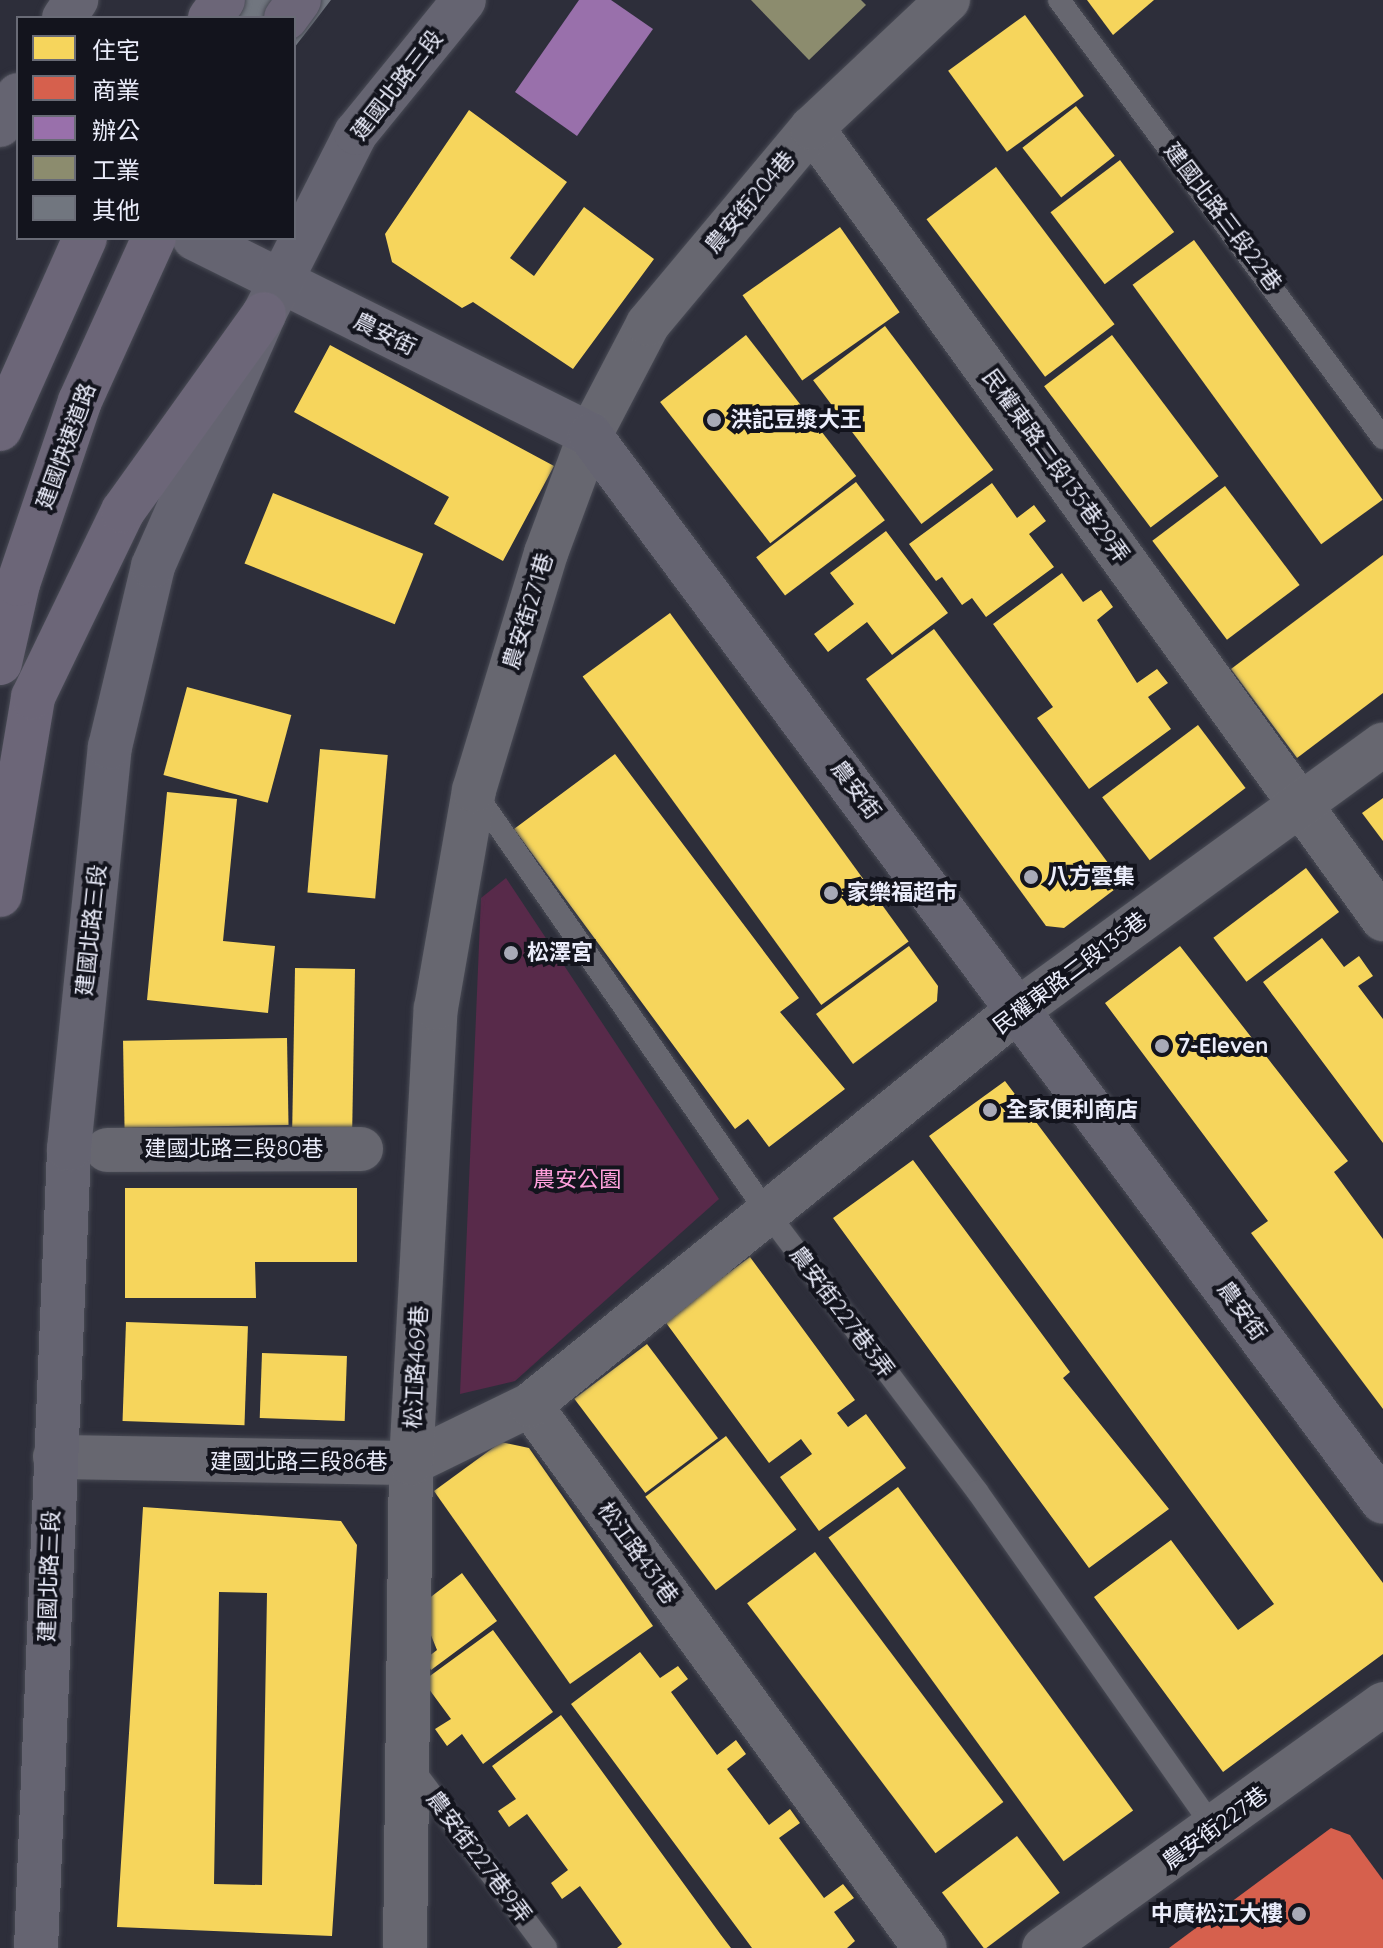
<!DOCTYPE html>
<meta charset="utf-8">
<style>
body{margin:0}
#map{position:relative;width:1383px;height:1948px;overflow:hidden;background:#2d2e3a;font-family:Quicksand,"Noto Sans TC",sans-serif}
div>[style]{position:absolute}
.green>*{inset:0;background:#582a4a}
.homes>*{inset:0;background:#f6d55c;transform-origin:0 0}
.shops>*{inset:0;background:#d6604d}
.offices>*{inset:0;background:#9970ab}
.industry>*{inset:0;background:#8c8c6e}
.building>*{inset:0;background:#71767f}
.roads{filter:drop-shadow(0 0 2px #494b55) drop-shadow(0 0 2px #494b55)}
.lane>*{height:22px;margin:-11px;padding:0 11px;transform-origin:11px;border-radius:11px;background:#676770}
.street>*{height:44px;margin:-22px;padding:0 22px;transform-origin:22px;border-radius:22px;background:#676770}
.secondary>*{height:44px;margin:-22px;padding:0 22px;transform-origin:22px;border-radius:22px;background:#656471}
.highway>*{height:44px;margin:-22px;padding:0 22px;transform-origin:22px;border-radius:22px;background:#6c6678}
.dots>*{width:22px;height:22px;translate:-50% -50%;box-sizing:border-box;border:4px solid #13141d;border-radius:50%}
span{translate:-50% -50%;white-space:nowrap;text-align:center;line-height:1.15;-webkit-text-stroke:8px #13141d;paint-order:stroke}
.street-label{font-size:22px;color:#ebedfb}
.poi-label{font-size:22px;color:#ebedfb;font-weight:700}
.left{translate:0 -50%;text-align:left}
.right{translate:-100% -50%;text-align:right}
.park-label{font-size:22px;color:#fe9fdb}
.legend{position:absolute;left:16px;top:16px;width:280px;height:224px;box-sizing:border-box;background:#13141d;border:2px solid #696b76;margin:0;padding:10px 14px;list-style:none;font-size:24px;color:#ebedfb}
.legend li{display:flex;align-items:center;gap:16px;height:40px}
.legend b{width:40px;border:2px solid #696b76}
</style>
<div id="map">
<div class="green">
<div style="clip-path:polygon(506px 878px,719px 1199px,515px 1381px,460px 1394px,481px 898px)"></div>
</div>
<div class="homes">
<div style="clip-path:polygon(1087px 0,1154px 0,1113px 35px)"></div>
<div style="left:1025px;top:15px;width:100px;height:95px;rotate:54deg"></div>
<div style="left:1076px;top:106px;width:63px;height:68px;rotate:52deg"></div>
<div style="clip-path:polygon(469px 110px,567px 182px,510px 258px,534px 276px,584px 207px,654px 259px,573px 369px,473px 302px,462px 308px,392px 262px,385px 234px)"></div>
<div style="left:1120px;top:160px;width:90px;height:87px;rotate:53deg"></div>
<div style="left:996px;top:167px;width:197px;height:87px;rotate:53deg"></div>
<div style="left:840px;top:227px;width:104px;height:119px;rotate:55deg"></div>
<div style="left:1194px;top:240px;width:321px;height:76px;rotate:54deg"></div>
<div style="left:885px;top:326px;width:180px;height:90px;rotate:53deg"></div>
<div style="left:746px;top:335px;width:179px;height:109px;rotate:52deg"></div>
<div style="left:1112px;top:335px;width:177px;height:85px;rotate:53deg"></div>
<div style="clip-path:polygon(330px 345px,554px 466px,503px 561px,434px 524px,449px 497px,294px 412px)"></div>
<div style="left:856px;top:482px;width:48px;height:125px;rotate:53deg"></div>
<div style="clip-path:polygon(992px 483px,1017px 518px,1034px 505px,1046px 521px,1029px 534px,1054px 567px,986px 617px,972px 598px,962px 605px,942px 577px,936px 581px,909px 544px)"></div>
<div style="left:1225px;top:486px;width:124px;height:91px;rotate:53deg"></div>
<div style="left:273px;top:493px;width:162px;height:76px;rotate:22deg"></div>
<div style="clip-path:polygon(886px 531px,948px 613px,892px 655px,867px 622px,828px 652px,814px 634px,854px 604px,830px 573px)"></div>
<div style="clip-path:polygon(1383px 555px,1383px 693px,1297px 758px,1231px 669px)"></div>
<div style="clip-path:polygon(1062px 573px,1083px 602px,1101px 590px,1113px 607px,1097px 620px,1137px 683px,1157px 669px,1168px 683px,1148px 697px,1171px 729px,1089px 789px,1037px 718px,1053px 707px,993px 624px)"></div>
<div style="left:670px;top:613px;width:406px;height:108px;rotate:54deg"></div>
<div style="clip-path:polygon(934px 629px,1123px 883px,1064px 928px,1046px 926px,866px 679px)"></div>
<div style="left:187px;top:687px;width:108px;height:91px;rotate:15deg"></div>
<div style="left:1198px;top:725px;width:79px;height:120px;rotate:53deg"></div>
<div style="left:320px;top:749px;width:68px;height:144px;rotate:5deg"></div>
<div style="clip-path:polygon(615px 754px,799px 998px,780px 1012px,845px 1089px,769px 1147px,748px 1119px,735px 1129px,514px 829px)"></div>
<div style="clip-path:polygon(167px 792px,237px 799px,223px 941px,275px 946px,268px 1013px,147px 1000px)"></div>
<div style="clip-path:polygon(1383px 798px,1383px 841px,1362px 813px)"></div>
<div style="left:1306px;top:868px;width:55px;height:116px;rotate:53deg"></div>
<div style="clip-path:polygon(1322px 938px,1344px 967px,1359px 956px,1373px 976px,1358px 986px,1383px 1019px,1383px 1143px,1263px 982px)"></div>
<div style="clip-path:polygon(909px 946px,938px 986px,937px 1001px,853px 1064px,816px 1014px)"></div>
<div style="clip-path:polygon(1180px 946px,1348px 1161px,1334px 1172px,1383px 1239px,1383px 1409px,1251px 1233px,1268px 1221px,1105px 1003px)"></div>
<div style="left:295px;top:968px;width:60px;height:159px;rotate:1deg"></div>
<div style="left:287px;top:1038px;width:87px;height:164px;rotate:89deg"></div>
<div style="clip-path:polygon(1005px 1081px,1383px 1583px,1383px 1654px,1223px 1772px,1094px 1597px,1171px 1540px,1238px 1630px,1274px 1604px,929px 1136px)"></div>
<div style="clip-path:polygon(913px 1160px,1070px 1372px,1063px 1378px,1169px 1509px,1089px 1568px,833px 1218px)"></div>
<div style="clip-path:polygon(125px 1188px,357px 1188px,357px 1262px,255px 1262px,256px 1298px,125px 1298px)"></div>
<div style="clip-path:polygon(750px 1257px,855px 1400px,837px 1413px,848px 1427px,866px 1414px,906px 1468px,819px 1531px,780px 1477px,812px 1454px,801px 1439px,769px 1463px,664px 1320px)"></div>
<div style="left:126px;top:1322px;width:122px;height:99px;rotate:2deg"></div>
<div style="left:647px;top:1344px;width:118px;height:91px;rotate:53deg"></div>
<div style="left:262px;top:1353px;width:85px;height:65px;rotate:2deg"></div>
<div style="left:726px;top:1436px;width:117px;height:101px;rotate:53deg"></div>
<div style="clip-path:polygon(501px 1442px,529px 1448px,653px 1626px,570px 1684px,434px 1491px)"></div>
<div style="left:898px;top:1487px;width:400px;height:86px;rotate:54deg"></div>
<div style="clip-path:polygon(evenodd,143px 1507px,341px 1521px,357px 1545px,332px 1936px,117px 1927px,143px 1507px,219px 1592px,267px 1593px,262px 1885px,214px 1884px,219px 1592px)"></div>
<div style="left:815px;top:1552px;width:313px;height:85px;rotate:53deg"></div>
<div style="clip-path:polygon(462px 1573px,497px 1621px,431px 1670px,424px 1660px,437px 1650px,419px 1606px)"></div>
<div style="clip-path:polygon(493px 1630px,553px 1712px,483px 1764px,462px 1734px,447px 1746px,435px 1729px,451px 1719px,423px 1681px)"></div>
<div style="clip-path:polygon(640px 1652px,660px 1678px,678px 1666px,688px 1679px,671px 1692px,717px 1755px,736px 1740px,746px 1754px,727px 1769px,769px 1825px,790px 1809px,800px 1823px,779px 1838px,824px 1898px,843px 1884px,854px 1898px,834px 1912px,855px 1941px,847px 1948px,752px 1948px,571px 1704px)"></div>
<div style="clip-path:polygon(561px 1715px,721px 1935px,731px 1948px,617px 1948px,622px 1944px,580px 1886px,562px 1899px,551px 1883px,568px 1870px,527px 1814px,509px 1827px,498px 1811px,516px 1799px,492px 1766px)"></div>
<div style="left:1017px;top:1836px;width:71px;height:94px;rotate:53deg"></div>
</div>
<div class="shops">
<div style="clip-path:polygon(1331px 1828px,1350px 1835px,1383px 1880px,1383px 1948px,1169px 1948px)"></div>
</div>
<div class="offices">
<div style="clip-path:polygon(579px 0,611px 0,653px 29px,577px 136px,515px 92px)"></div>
</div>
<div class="industry">
<div style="clip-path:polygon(751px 0,861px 0,866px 5px,809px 60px)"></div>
</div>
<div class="building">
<div style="clip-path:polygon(200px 0,331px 0,294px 48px,294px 18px,186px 18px)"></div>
</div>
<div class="roads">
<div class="lane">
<div style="left:1059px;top:0;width:545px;rotate:53.51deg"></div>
<div style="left:474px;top:791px;width:512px;rotate:55.19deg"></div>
<div style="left:766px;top:1211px;width:351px;rotate:53deg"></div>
<div style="left:977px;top:1491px;width:414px;rotate:54.9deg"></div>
<div style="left:412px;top:1768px;width:224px;rotate:53.3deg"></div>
</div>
<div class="street">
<div style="left:812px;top:128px;width:976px;rotate:54.18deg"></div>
<div style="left:107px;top:1150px;width:254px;rotate:-0.2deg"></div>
<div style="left:530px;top:1405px;width:671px;rotate:53.97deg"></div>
<div style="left:55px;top:1457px;width:356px;rotate:1deg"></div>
<div style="left:411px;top:1463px;width:132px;rotate:-26deg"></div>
<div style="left:530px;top:1405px;width:629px;rotate:-39deg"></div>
<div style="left:1019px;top:1009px;width:450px;rotate:-36deg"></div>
<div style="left:405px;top:1948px;width:485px;rotate:-89.3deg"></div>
<div style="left:411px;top:1463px;width:456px;rotate:-86.9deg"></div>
<div style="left:436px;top:1008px;width:221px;rotate:-80.1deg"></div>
<div style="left:474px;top:790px;width:248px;rotate:-73.1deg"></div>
<div style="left:546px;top:553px;width:126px;rotate:-69.6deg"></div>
<div style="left:590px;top:435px;width:125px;rotate:-62.4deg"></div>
<div style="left:648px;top:324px;width:256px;rotate:-50.1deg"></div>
<div style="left:812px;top:128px;width:187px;rotate:-43.3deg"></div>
<div style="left:1044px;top:1948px;width:418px;rotate:-35.7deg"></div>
</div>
<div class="secondary">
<div style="left:64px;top:18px;width:22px;rotate:-56deg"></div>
<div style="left:0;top:125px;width:35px;rotate:-59deg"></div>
<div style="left:194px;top:238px;width:442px;rotate:26.4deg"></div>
<div style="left:590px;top:435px;width:1329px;rotate:53.38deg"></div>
<div style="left:36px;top:1948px;width:800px;rotate:-87.63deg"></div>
<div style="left:69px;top:1149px;width:404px;rotate:-84.2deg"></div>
<div style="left:110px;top:747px;width:186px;rotate:-76.6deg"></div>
<div style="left:153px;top:566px;width:275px;rotate:-66.2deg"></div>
<div style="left:264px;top:314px;width:203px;rotate:-63.1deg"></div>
<div style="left:356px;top:133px;width:171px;rotate:-50.9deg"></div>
</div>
<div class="highway">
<div style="left:210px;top:18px;width:22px;rotate:-54deg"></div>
<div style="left:286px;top:18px;width:22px;rotate:-54deg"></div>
<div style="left:0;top:429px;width:209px;rotate:-66deg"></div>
<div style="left:0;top:663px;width:81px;rotate:-77.2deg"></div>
<div style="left:18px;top:584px;width:193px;rotate:-71.3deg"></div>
<div style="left:80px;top:401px;width:179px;rotate:-65.6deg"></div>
<div style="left:0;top:895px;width:201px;rotate:-80.5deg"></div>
<div style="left:33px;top:697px;width:207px;rotate:-64.2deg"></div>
<div style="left:123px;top:511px;width:242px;rotate:-54.4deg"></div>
</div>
</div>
<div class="dots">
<div style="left:714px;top:420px;background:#a8aab7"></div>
<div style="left:1031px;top:877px;background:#a8aab7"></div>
<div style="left:831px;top:893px;background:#a8aab7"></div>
<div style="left:511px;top:953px;background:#a8aab7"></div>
<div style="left:1162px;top:1046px;background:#a8aab7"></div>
<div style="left:990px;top:1110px;background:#a8aab7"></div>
<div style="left:1299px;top:1914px;background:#a8aab7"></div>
</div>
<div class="street-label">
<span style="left:397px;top:85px;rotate:-52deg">建國北路三段</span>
<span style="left:750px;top:202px;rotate:-50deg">農安街204巷</span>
<span style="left:1223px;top:217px;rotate:53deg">建國北路三段22巷</span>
<span style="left:385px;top:334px;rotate:26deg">農安街</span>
<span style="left:66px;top:446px;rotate:-70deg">建國快速道路</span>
<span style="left:1056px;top:466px;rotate:54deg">民權東路二段135巷29弄</span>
<span style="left:528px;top:611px;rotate:-73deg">農安街271巷</span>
<span style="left:856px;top:790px;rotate:53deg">農安街</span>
<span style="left:91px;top:930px;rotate:-84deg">建國北路三段</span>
<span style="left:1070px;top:973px;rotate:-37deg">民權東路二段135巷</span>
<span style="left:234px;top:1149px">建國北路三段80巷</span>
<span style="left:1242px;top:1311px;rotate:54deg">農安街</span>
<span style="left:842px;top:1312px;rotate:53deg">農安街227巷3弄</span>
<span style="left:416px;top:1367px;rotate:-87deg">松江路469巷</span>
<span style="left:299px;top:1462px">建國北路三段86巷</span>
<span style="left:638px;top:1553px;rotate:54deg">松江路431巷</span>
<span style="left:49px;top:1576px;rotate:-88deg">建國北路三段</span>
<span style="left:1215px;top:1828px;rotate:-36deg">農安街227巷</span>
<span style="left:479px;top:1857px;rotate:53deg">農安街227巷9弄</span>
</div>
<div class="poi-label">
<span class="left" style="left:730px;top:420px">洪記豆漿大王</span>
<span class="left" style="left:1047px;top:877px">八方雲集</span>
<span class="left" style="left:847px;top:893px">家樂福超市</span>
<span class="left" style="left:527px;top:953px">松澤宮</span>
<span class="left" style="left:1178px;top:1046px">7-Eleven</span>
<span class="left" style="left:1006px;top:1110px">全家便利商店</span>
<span class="right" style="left:1283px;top:1914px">中廣松江大樓</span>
</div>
<div class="park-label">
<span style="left:577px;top:1180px">農安公園</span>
</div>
<ul class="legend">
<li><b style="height:22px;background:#f6d55c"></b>住宅</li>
<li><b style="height:22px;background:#d6604d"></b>商業</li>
<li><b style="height:22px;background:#9970ab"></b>辦公</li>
<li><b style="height:22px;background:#8c8c6e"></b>工業</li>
<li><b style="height:22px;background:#71767f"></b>其他</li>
</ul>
</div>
